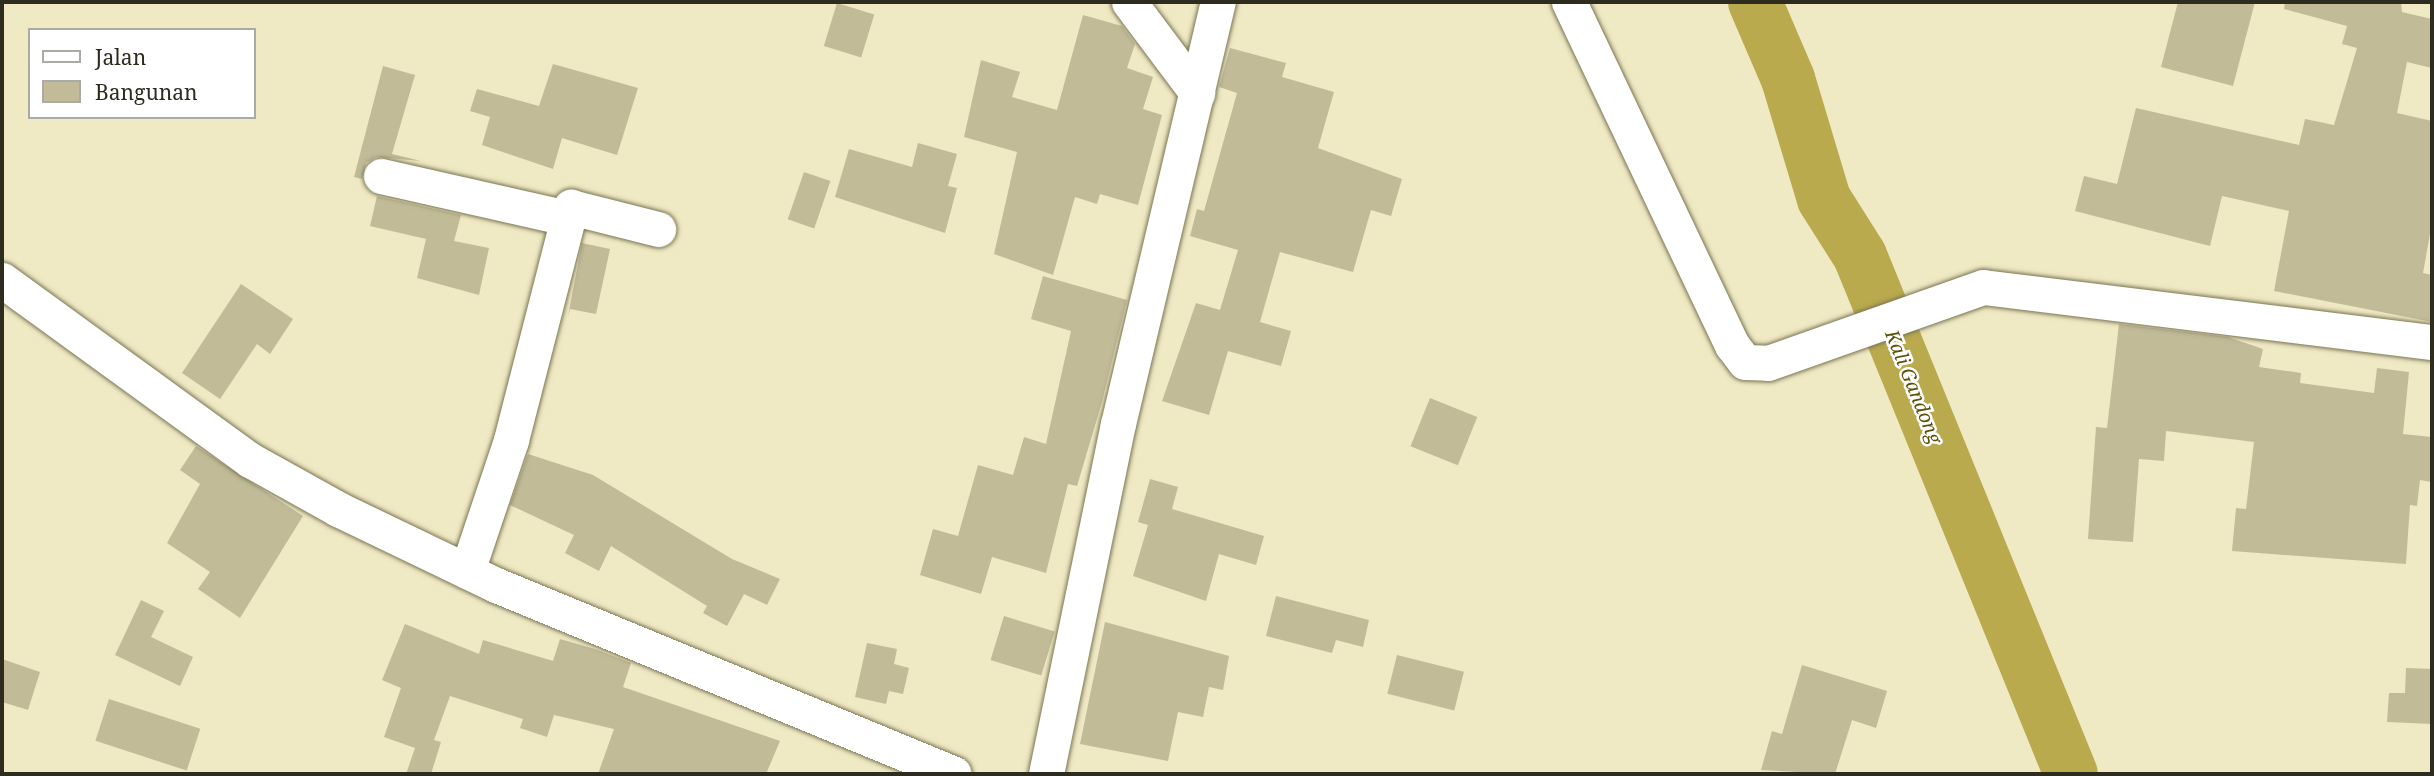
<!DOCTYPE html>
<style>
body{margin:0}
#map{position:relative;width:2434px;height:776px;overflow:hidden;background:#efe9c4;font-family:"Noto Serif",serif}
div>[style]{position:absolute}
.river>*{height:54px;margin:-27px;padding:0 27px;transform-origin:27px;border-radius:27px;background:#baaa4e}
.building>*{inset:0;background:#c1bb98;transform-origin:0 0}
.roads{filter:drop-shadow(0 0 2px #7a7553) drop-shadow(0 0 2px #7a7553)}
.minor>*{height:35px;margin:-17.5px;padding:0 17.5px;transform-origin:17.5px;border-radius:17.5px;background:#fff}
span{translate:-50% -50%;white-space:nowrap;text-align:center;line-height:1.15;-webkit-text-stroke:5px #fff;paint-order:stroke}
.water-label{font-size:19px;color:#5c5108;font-style:italic}
.frame{position:absolute;inset:0;border:4px solid #2e2c1e;pointer-events:none}
.legend{position:absolute;left:28px;top:28px;width:228px;height:91px;box-sizing:border-box;background:#fff;border:2px solid #ababa5;margin:0;padding:9px 12px;list-style:none;font-size:21px;color:#2e2c1e}
.legend li{display:flex;align-items:center;gap:14px;height:35px}
.legend b{width:35px;border:2px solid #ababa5}
</style>
<div id="map">
<div class="river">
<div style="left:1755px;top:2px;width:84px;rotate:66.8deg"></div>
<div style="left:1788px;top:79px;width:125px;rotate:73.3deg"></div>
<div style="left:1824px;top:199px;width:67px;rotate:57.7deg"></div>
<div style="left:1860px;top:256px;width:559px;rotate:67.84deg"></div>
</div>
<div class="building">
<div style="clip-path:polygon(2178px 2px,2255px 2px,2233px 86px,2161px 67px)"></div>
<div style="clip-path:polygon(2285px 2px,2401px 2px,2402px 12px,2432px 19px,2432px 68px,2407px 62px,2397px 113px,2432px 121px,2432px 223px,2423px 273px,2432px 275px,2432px 322px,2274px 291px,2289px 211px,2222px 196px,2210px 246px,2075px 211px,2084px 176px,2117px 184px,2136px 108px,2299px 145px,2305px 119px,2334px 125px,2357px 48px,2342px 44px,2347px 26px,2284px 9px)"></div>
<div style="left:837px;top:3px;width:39px;height:45px;rotate:17deg"></div>
<div style="clip-path:polygon(1083px 15px,1122px 26px,1135px 44px,1127px 68px,1153px 77px,1143px 109px,1162px 115px,1138px 205px,1100px 194px,1097px 204px,1075px 197px,1053px 275px,994px 254px,1017px 152px,964px 137px,981px 60px,1020px 72px,1012px 97px,1057px 110px)"></div>
<div style="clip-path:polygon(1230px 48px,1286px 63px,1282px 77px,1334px 92px,1318px 148px,1402px 179px,1391px 216px,1371px 210px,1353px 272px,1280px 252px,1260px 322px,1291px 331px,1281px 366px,1228px 351px,1209px 415px,1162px 401px,1196px 303px,1220px 310px,1238px 250px,1190px 236px,1197px 209px,1204px 211px,1237px 93px,1219px 87px)"></div>
<div style="clip-path:polygon(553px 64px,638px 88px,617px 155px,562px 138px,553px 169px,482px 145px,490px 117px,470px 111px,477px 89px,539px 106px)"></div>
<div style="clip-path:polygon(383px 66px,415px 75px,392px 154px,421px 161px,376px 157px,366px 163px,362px 179px,354px 177px)"></div>
<div style="clip-path:polygon(918px 143px,957px 154px,948px 186px,957px 188px,945px 233px,835px 197px,849px 149px,912px 167px)"></div>
<div style="left:804px;top:172px;width:28px;height:50px;rotate:19deg"></div>
<div style="clip-path:polygon(377px 196px,461px 215px,454px 241px,489px 248px,479px 295px,417px 278px,426px 239px,370px 226px)"></div>
<div style="clip-path:polygon(582px 243px,610px 249px,596px 314px,570px 309px,568px 316px)"></div>
<div style="clip-path:polygon(1043px 276px,1127px 300px,1102px 402px,1077px 486px,1068px 484px,1046px 573px,992px 557px,981px 594px,920px 575px,933px 529px,958px 536px,978px 465px,1013px 475px,1024px 437px,1046px 444px,1071px 331px,1031px 319px)"></div>
<div style="clip-path:polygon(241px 284px,293px 319px,270px 354px,257px 344px,220px 399px,182px 373px)"></div>
<div style="clip-path:polygon(2119px 324px,2228px 337px,2263px 349px,2259px 367px,2301px 373px,2300px 383px,2374px 393px,2377px 368px,2409px 372px,2403px 434px,2432px 437px,2432px 482px,2420px 480px,2417px 506px,2410px 505px,2406px 564px,2232px 551px,2236px 508px,2246px 509px,2254px 442px,2166px 431px,2164px 461px,2139px 459px,2133px 542px,2088px 539px,2096px 427px,2107px 428px)"></div>
<div style="left:1430px;top:398px;width:51px;height:52px;rotate:22deg"></div>
<div style="clip-path:polygon(196px 446px,303px 516px,240px 618px,198px 589px,210px 572px,167px 543px,200px 484px,180px 470px)"></div>
<div style="clip-path:polygon(528px 454px,593px 475px,732px 559px,780px 579px,767px 605px,744px 594px,727px 626px,703px 613px,707px 606px,611px 546px,599px 571px,565px 553px,574px 535px,510px 505px)"></div>
<div style="clip-path:polygon(1150px 479px,1178px 487px,1172px 509px,1264px 536px,1256px 565px,1219px 554px,1206px 601px,1133px 576px,1148px 525px,1138px 522px)"></div>
<div style="clip-path:polygon(1276px 596px,1369px 620px,1363px 647px,1336px 640px,1332px 653px,1266px 636px)"></div>
<div style="clip-path:polygon(141px 600px,164px 611px,151px 637px,193px 657px,180px 686px,115px 655px)"></div>
<div style="left:1004px;top:616px;width:53px;height:46px;rotate:17deg"></div>
<div style="clip-path:polygon(1105px 622px,1229px 656px,1223px 690px,1209px 687px,1203px 717px,1178px 712px,1168px 761px,1080px 744px)"></div>
<div style="clip-path:polygon(405px 624px,479px 654px,483px 640px,553px 661px,560px 639px,595px 649px,631px 663px,623px 687px,780px 741px,766px 774px,598px 774px,614px 729px,554px 715px,547px 737px,520px 728px,523px 719px,450px 696px,434px 740px,441px 742px,431px 774px,406px 774px,415px 748px,384px 737px,401px 688px,382px 680px)"></div>
<div style="clip-path:polygon(867px 643px,897px 649px,894px 664px,909px 668px,903px 694px,889px 691px,886px 704px,855px 697px)"></div>
<div style="left:1397px;top:655px;width:69px;height:40px;rotate:14deg"></div>
<div style="clip-path:polygon(2px 659px,40px 672px,28px 710px,2px 702px)"></div>
<div style="clip-path:polygon(1802px 665px,1887px 691px,1876px 728px,1852px 720px,1835px 774px,1761px 770px,1772px 731px,1782px 734px)"></div>
<div style="clip-path:polygon(2406px 668px,2432px 669px,2432px 724px,2387px 722px,2389px 693px,2405px 693px)"></div>
<div style="left:109px;top:699px;width:96px;height:44px;rotate:18deg"></div>
</div>
<div class="roads">
<div class="minor">
<div style="left:1129px;top:2px;width:114px;rotate:53.2deg"></div>
<div style="left:1569px;top:2px;width:380px;rotate:64.6deg"></div>
<div style="left:1732px;top:345px;width:21px;rotate:53deg"></div>
<div style="left:1745px;top:362px;width:23px;rotate:2deg"></div>
<div style="left:1768px;top:363px;width:228px;rotate:-19.5deg"></div>
<div style="left:1983px;top:287px;width:452px;rotate:7deg"></div>
<div style="left:381px;top:176px;width:192px;rotate:12.7deg"></div>
<div style="left:2px;top:280px;width:306px;rotate:36deg"></div>
<div style="left:250px;top:460px;width:101px;rotate:29.1deg"></div>
<div style="left:338px;top:509px;width:175px;rotate:25.7deg"></div>
<div style="left:496px;top:585px;width:495px;rotate:22.4deg"></div>
<div style="left:467px;top:571px;width:138px;rotate:-71.4deg"></div>
<div style="left:511px;top:440px;width:241px;rotate:-75.6deg"></div>
<div style="left:571px;top:207px;width:90px;rotate:14.2deg"></div>
<div style="left:1046px;top:774px;width:357px;rotate:-78.4deg"></div>
<div style="left:1118px;top:424px;width:434px;rotate:-76.7deg"></div>
</div>
</div>
<div class="water-label">
<span style="left:1913px;top:387px;rotate:68deg">Kali Gandong</span>
</div>
<div class="frame"></div>
<ul class="legend">
<li><b style="height:9px;background:#fff"></b>Jalan</li>
<li><b style="height:19px;background:#c1bb98"></b>Bangunan</li>
</ul>
</div>
